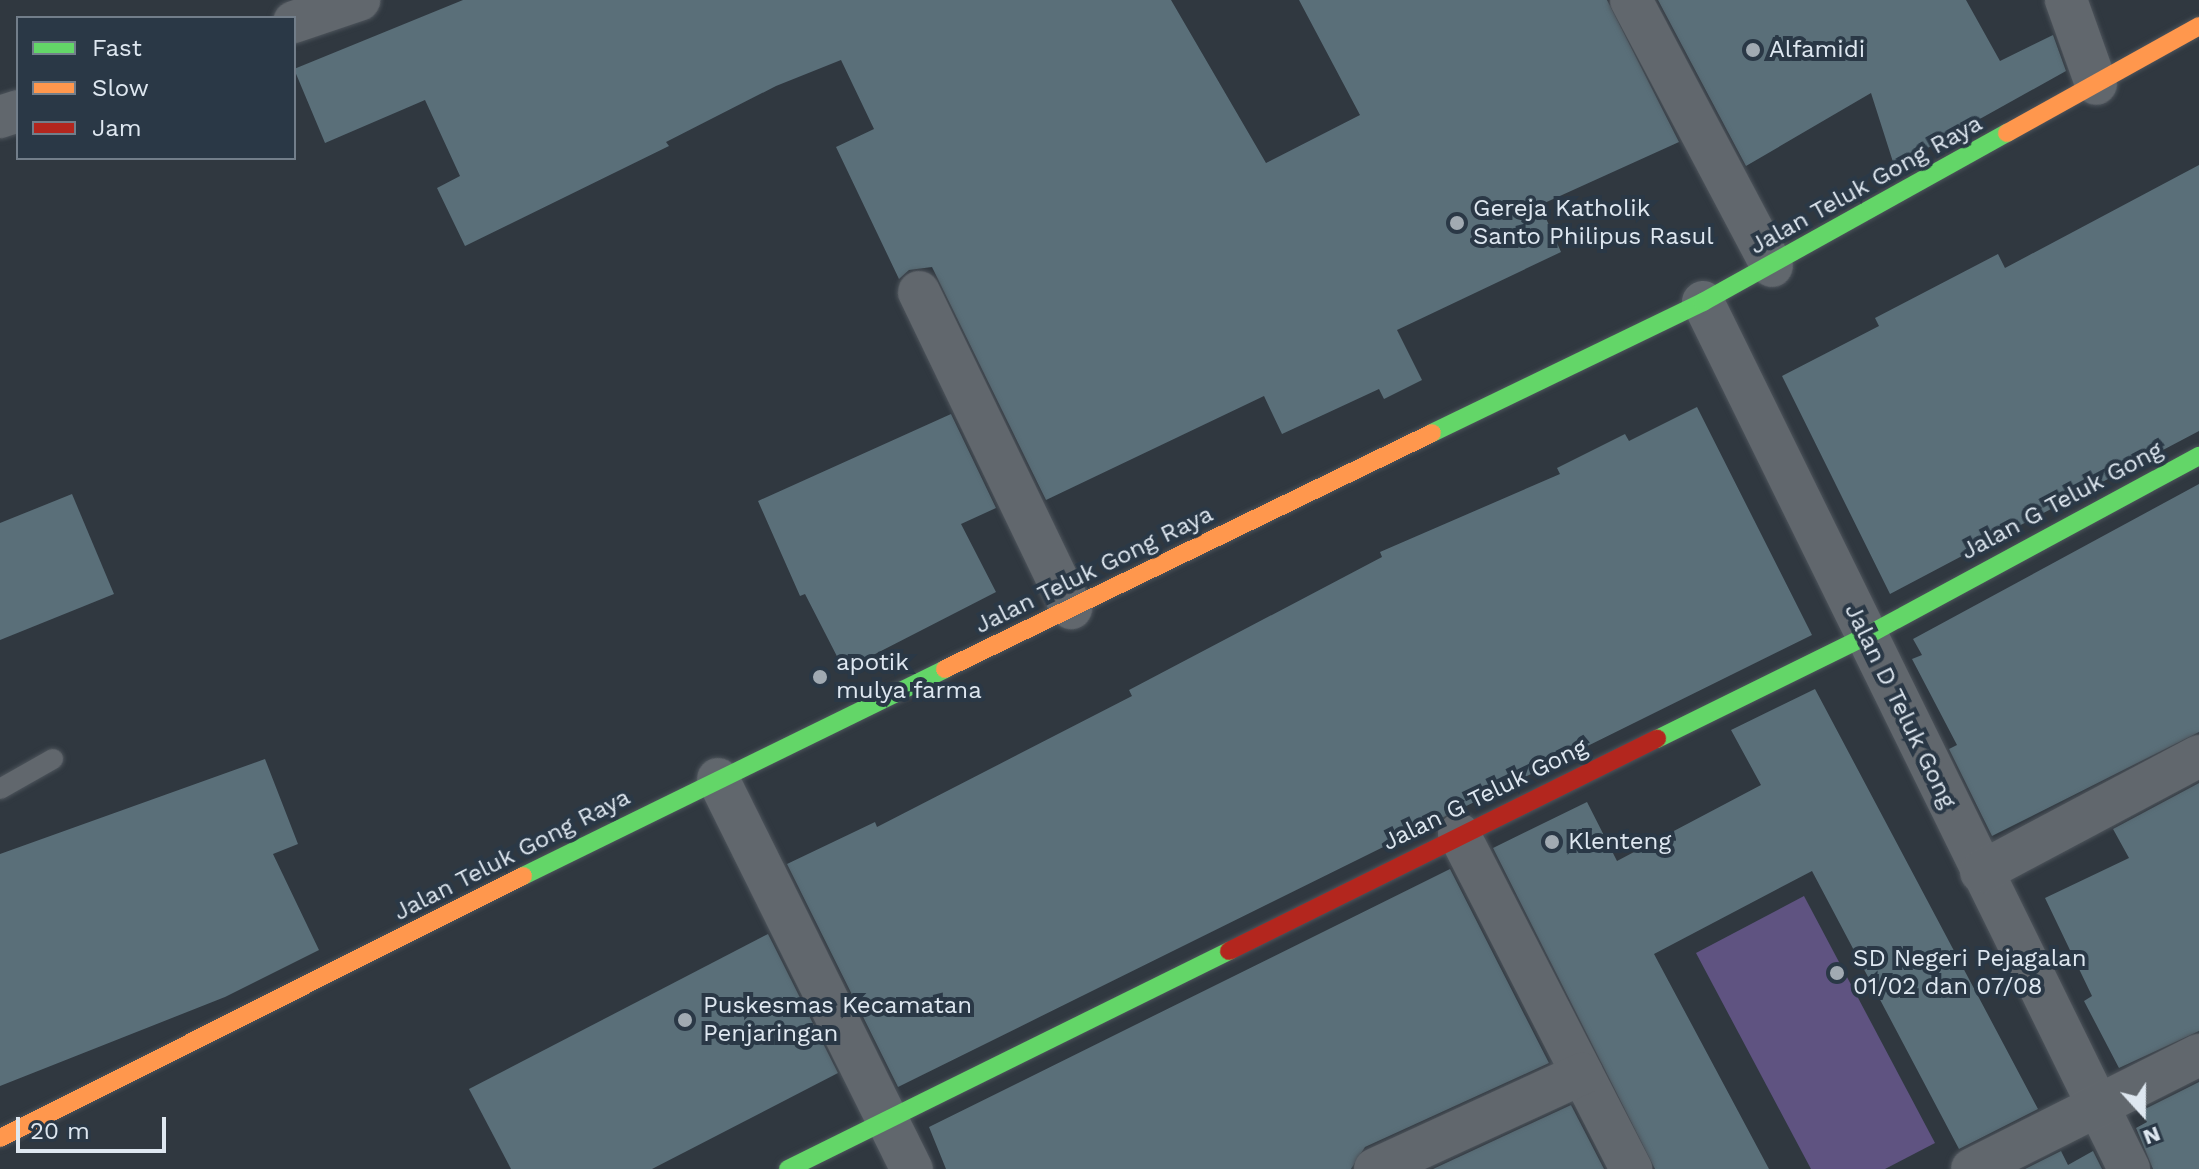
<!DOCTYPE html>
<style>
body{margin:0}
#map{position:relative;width:2199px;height:1169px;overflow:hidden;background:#303840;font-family:"Work Sans",sans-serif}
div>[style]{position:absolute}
.green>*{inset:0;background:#5f5381}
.building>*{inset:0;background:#5a6f79}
.roads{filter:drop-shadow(0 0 2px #4d545b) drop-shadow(0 0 2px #4d545b)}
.lane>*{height:20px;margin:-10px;padding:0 10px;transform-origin:10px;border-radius:10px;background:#61676d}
.street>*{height:42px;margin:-21px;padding:0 21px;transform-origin:21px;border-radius:21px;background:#61676d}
.fast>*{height:18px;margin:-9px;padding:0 9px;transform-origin:9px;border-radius:9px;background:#63d668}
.slow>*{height:18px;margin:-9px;padding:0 9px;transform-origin:9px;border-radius:9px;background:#ff974d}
.jam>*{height:18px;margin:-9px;padding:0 9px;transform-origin:9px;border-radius:9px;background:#b3261e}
.dots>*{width:22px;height:22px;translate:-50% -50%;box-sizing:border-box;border:4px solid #2a3846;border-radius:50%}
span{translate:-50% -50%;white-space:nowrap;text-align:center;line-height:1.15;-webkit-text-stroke:8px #2a3846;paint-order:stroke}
.poi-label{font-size:24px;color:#dee7f0}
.left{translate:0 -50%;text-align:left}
.street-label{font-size:24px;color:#dee7f0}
.legend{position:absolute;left:16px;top:16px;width:280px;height:144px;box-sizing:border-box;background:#2a3846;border:2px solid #727e8a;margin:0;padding:10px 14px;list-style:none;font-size:24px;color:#dee7f0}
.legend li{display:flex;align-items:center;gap:16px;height:40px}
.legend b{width:40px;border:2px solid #727e8a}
.north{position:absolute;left:2103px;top:1073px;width:80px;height:80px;-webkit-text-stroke:6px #2a3846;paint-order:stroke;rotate:159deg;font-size:22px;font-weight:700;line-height:32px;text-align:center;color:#dee7f0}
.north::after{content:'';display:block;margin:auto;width:28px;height:36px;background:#dee7f0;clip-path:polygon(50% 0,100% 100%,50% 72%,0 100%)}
.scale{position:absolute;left:16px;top:1117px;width:150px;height:36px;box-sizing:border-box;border:4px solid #dee7f0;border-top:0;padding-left:10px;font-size:24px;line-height:28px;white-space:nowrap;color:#dee7f0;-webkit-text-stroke:6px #2a3846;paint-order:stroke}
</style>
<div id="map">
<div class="green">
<div style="clip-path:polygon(1804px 896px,1935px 1143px,1885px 1169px,1811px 1169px,1696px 953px)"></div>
</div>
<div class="building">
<div style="clip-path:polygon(463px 0,1171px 0,1266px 163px,1360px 115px,1299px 0,1607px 0,1679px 142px,1540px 205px,1561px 252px,1397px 330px,1422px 380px,1384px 399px,1379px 389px,1282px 434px,1264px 396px,1046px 500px,932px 267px,909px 270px,899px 279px,836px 147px,874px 129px,841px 60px,776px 86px,666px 142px,669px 146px,465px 246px,437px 188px,460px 176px,425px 100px,325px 143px,294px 69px)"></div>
<div style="clip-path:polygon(1658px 0,1966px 0,2000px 61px,2053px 35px,2066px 71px,1917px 154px,1893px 162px,1871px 93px,1746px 166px)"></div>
<div style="clip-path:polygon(2199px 165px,2199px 431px,1890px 594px,1782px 376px,1879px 326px,1875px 318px,1998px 254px,2005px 268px)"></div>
<div style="clip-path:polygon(1697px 407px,1812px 635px,898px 1087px,787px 864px,875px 822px,877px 827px,1132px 696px,1129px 690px,1382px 557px,1380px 552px,1560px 474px,1557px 468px,1625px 434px,1629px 441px)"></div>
<div style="clip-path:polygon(951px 414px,996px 508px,961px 524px,996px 592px,844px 670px,805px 594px,800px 596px,758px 501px)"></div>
<div style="clip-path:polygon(2199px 484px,2199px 732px,1992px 836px,1949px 749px,1957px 745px,1912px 659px,1922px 655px,1913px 639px)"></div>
<div style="clip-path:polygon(72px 494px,114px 594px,0 640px,0 523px)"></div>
<div style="clip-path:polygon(1815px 689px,2038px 1109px,1959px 1149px,1812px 871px,1654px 954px,1769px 1169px,1655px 1169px,1493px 848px,1587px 802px,1617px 861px,1761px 785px,1731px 730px)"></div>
<div style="clip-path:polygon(265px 759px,298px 844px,273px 854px,319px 950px,225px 997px,0 1086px,0 854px)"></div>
<div style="clip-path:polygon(2199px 783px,2199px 1031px,2119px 1068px,2084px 1001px,2092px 996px,2045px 898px,2129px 858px,2113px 829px)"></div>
<div style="clip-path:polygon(1450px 869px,1549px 1063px,1365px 1147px,1351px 1169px,946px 1169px,929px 1127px)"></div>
<div style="clip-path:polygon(768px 934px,838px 1073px,652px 1169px,511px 1169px,469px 1089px)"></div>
<div style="clip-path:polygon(2199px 1082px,2199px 1169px,2153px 1169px,2136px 1128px,2147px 1122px,2141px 1111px)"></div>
<div style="clip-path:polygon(1571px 1105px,1604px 1169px,1433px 1169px)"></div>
<div style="clip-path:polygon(2061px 1151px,2068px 1165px,2093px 1151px,2102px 1169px,2025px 1169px)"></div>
</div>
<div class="roads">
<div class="lane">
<div style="left:0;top:789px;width:61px;rotate:-29.5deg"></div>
</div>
<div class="street">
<div style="left:1631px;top:0;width:301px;rotate:62.1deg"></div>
<div style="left:2066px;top:0;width:89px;rotate:70.3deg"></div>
<div style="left:294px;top:22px;width:69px;rotate:-18.7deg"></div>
<div style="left:0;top:117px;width:19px;rotate:-18deg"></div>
<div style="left:919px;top:292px;width:351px;rotate:64.3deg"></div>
<div style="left:1703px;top:302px;width:966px;rotate:63.83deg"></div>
<div style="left:718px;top:779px;width:436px;rotate:63.6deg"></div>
<div style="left:1459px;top:834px;width:377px;rotate:62.8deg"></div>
<div style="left:1981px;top:872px;width:247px;rotate:-28deg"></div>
<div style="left:1375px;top:1169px;width:228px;rotate:-24.7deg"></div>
<div style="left:1972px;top:1169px;width:254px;rotate:-26.7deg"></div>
</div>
<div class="fast">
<div style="left:1432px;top:433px;width:301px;rotate:-25.8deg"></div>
<div style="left:1703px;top:302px;width:348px;rotate:-29.1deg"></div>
<div style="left:1657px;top:739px;width:233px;rotate:-26.2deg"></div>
<div style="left:1866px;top:636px;width:379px;rotate:-28.4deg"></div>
<div style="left:523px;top:876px;width:470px;rotate:-26.1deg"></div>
<div style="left:788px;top:1169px;width:492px;rotate:-26.3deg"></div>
</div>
<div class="slow">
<div style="left:2007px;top:133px;width:220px;rotate:-29.1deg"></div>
<div style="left:945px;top:669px;width:541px;rotate:-25.85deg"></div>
<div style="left:0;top:1138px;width:585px;rotate:-26.61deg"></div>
</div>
<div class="jam">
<div style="left:1229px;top:951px;width:478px;rotate:-26.4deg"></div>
</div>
</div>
<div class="dots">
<div style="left:1753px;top:50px;background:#a1aab2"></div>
<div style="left:1457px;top:223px;background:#a1aab2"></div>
<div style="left:820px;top:677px;background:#a1aab2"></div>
<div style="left:1552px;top:842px;background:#a1aab2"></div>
<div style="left:1837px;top:973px;background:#a1aab2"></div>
<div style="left:685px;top:1020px;background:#a1aab2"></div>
</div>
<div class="poi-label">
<span class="left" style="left:1769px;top:50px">Alfamidi</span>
<span class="left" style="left:1473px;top:223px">Gereja Katholik<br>Santo Philipus Rasul</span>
<span class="left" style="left:836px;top:677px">apotik<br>mulya farma</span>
<span class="left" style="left:1568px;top:842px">Klenteng</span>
<span class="left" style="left:1853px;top:973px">SD Negeri Pejagalan<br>01/02 dan 07/08</span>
<span class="left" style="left:703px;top:1020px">Puskesmas Kecamatan<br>Penjaringan</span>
</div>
<div class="street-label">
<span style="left:1866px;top:185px;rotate:-29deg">Jalan Teluk Gong Raya</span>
<span style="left:2062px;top:501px;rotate:-28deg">Jalan G Teluk Gong</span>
<span style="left:1094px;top:570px;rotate:-26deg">Jalan Teluk Gong Raya</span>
<span style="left:1900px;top:706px;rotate:64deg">Jalan D Teluk Gong</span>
<span style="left:1485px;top:795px;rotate:-26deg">Jalan G Teluk Gong</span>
<span style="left:512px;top:855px;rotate:-27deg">Jalan Teluk Gong Raya</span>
</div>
<ul class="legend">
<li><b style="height:10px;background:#63d668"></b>Fast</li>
<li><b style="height:10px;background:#ff974d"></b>Slow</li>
<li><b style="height:10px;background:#b3261e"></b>Jam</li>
</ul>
<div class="north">N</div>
<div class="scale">20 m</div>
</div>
